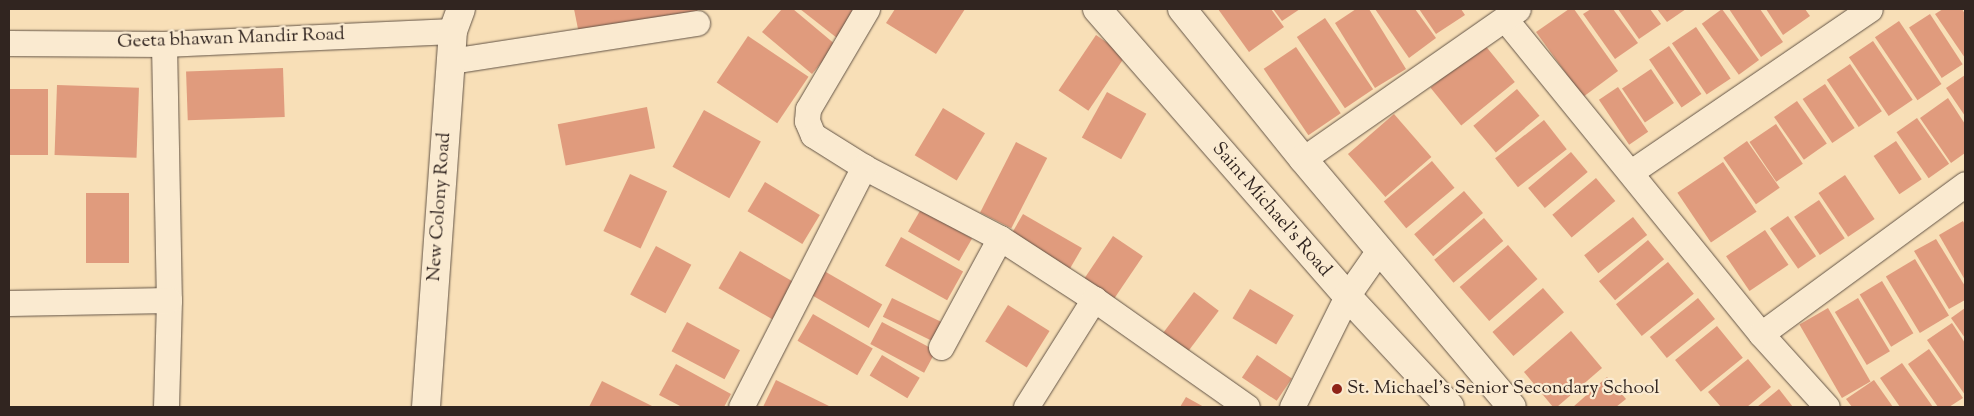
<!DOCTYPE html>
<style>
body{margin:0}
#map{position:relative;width:1974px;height:416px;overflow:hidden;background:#f8dfb7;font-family:"Sorts Mill Goudy",serif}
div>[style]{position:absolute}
.building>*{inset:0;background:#e09b7d;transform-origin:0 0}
.roads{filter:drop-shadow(0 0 1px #635446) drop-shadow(0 0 1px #635446)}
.street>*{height:25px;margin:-12.5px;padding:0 12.5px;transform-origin:12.5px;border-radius:12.5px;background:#faead0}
.secondary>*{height:28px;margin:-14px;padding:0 14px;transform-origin:14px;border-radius:14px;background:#faead0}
.dots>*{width:14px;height:14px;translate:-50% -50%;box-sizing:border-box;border:2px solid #faead0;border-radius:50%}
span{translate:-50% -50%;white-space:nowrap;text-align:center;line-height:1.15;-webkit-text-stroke:4.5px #faead0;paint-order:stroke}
.street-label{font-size:19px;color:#312520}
.poi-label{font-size:19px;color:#312520}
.left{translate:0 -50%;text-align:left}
.frame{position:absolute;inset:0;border:10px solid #312520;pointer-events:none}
</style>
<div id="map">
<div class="building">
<div style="clip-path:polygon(574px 9px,697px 9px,699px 15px,580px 39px)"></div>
<div style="clip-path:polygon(782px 9px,793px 9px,836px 45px,812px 74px,762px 32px)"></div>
<div style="clip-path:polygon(800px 9px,859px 9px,837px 38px)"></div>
<div style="clip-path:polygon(895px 9px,965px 9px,936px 54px,886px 23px)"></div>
<div style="clip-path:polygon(1218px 9px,1271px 9px,1284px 27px,1249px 52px)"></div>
<div style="clip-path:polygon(1273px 9px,1300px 9px,1282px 21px)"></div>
<div style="clip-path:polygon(1356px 9px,1369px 9px,1406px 69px,1375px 88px,1335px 23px)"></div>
<div style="clip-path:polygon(1375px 9px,1415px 9px,1436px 38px,1409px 58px)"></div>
<div style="clip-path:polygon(1419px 9px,1461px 9px,1465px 15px,1436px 34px)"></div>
<div style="clip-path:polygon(1569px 9px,1574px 9px,1618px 71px,1583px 97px,1536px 32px)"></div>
<div style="clip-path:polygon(1591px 9px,1613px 9px,1638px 43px,1615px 59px,1583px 14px)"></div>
<div style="clip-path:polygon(1618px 9px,1650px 9px,1661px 24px,1639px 39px)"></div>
<div style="clip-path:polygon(1657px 9px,1686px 9px,1667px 22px)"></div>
<div style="left:1722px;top:9px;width:63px;height:25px;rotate:54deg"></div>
<div style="clip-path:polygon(1729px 9px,1760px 9px,1783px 42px,1761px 57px)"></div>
<div style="clip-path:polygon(1766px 9px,1805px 9px,1810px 16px,1783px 35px)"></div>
<div style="clip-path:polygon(1943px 9px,1962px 9px,1965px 14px,1965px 58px,1935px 14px)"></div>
<div style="left:1930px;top:14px;width:60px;height:25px;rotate:57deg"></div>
<div style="left:1325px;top:18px;width:86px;height:34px;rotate:56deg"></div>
<div style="left:1899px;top:21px;width:76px;height:29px;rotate:56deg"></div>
<div style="left:1696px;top:27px;width:62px;height:29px;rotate:56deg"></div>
<div style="left:1096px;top:35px;width:36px;height:67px;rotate:34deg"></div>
<div style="left:748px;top:36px;width:73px;height:56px;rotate:34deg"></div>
<div style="left:1873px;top:41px;width:71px;height:29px;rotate:56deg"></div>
<div style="left:1484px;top:44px;width:49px;height:69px;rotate:51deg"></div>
<div style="left:1669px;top:46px;width:58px;height:24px;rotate:56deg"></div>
<div style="left:1296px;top:47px;width:80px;height:39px;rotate:56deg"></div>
<div style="left:1850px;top:64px;width:57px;height:28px;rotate:56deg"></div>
<div style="left:283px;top:68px;width:49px;height:97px;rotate:88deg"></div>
<div style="left:1651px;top:69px;width:41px;height:35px;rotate:56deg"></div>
<div style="clip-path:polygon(1965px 75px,1965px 116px,1946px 88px)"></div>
<div style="left:1825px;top:84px;width:53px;height:27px;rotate:56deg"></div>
<div style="left:57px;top:85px;width:82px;height:70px;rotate:2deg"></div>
<div style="left:1618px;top:87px;width:54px;height:23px;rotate:56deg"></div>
<div style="left:9px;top:89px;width:39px;height:66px"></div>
<div style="left:1517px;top:89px;width:35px;height:57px;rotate:50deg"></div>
<div style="left:1107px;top:92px;width:45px;height:52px;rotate:29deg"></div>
<div style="clip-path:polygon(1948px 98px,1965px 124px,1965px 153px,1951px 163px,1920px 118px)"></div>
<div style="left:1797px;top:101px;width:52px;height:28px;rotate:55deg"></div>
<div style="left:647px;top:107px;width:42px;height:91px;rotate:79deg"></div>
<div style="left:943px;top:108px;width:49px;height:55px;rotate:31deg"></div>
<div style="left:704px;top:110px;width:65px;height:65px;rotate:29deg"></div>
<div style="left:1394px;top:114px;width:57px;height:61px;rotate:49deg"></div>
<div style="left:1917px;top:118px;width:56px;height:25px;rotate:55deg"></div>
<div style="left:1544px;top:120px;width:37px;height:62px;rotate:52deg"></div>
<div style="left:1776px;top:124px;width:48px;height:32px;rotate:56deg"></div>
<div style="left:1747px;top:141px;width:57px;height:29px;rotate:55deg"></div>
<div style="left:1896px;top:141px;width:46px;height:27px;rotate:56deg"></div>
<div style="left:1016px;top:142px;width:35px;height:79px;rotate:27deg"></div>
<div style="left:1571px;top:152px;width:26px;height:56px;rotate:50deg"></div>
<div style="left:1432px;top:161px;width:35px;height:63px;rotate:50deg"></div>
<div style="left:1723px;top:162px;width:60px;height:55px;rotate:56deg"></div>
<div style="left:630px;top:174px;width:41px;height:63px;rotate:25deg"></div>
<div style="left:1845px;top:175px;width:53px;height:32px;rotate:56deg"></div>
<div style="left:1596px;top:178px;width:30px;height:57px;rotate:50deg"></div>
<div style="left:765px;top:182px;width:64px;height:34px;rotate:31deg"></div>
<div style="left:1464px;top:191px;width:29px;height:66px;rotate:49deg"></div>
<div style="left:86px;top:193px;width:43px;height:70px"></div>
<div style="left:1819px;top:200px;width:46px;height:30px;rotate:56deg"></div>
<div style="left:921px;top:209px;width:59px;height:26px;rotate:30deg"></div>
<div style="left:1023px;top:214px;width:68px;height:29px;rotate:30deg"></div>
<div style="left:1788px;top:216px;width:49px;height:22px;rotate:55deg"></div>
<div style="left:1633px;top:217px;width:23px;height:62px;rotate:52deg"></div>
<div style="left:1484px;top:218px;width:30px;height:65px;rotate:50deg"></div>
<div style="clip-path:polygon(1963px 221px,1965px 225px,1965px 280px,1939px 235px)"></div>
<div style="left:1765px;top:230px;width:42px;height:47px;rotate:56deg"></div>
<div style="left:1113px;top:236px;width:36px;height:59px;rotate:34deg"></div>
<div style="left:901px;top:237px;width:71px;height:33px;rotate:29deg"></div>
<div style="clip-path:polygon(1936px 239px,1965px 286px,1965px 300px,1949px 309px,1914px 251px)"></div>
<div style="left:1648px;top:240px;width:25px;height:64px;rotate:50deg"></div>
<div style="left:1508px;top:245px;width:45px;height:64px;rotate:49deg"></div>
<div style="left:656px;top:246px;width:40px;height:55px;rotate:28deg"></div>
<div style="left:740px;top:251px;width:64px;height:43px;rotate:30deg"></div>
<div style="left:1915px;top:259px;width:66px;height:34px;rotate:59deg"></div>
<div style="left:1668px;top:262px;width:41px;height:67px;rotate:51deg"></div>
<div style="left:819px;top:268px;width:73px;height:27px;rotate:30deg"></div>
<div style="left:1882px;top:281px;width:61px;height:26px;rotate:59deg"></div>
<div style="left:1543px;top:288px;width:32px;height:67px;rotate:49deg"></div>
<div style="left:1250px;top:289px;width:51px;height:34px;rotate:31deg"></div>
<div style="left:1194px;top:292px;width:31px;height:58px;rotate:37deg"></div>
<div style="left:892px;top:298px;width:59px;height:21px;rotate:26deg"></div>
<div style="left:1698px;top:298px;width:27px;height:62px;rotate:51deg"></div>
<div style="left:1858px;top:298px;width:62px;height:27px;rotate:59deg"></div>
<div style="left:1008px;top:305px;width:49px;height:43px;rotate:32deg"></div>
<div style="left:1828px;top:308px;width:85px;height:33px;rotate:60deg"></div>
<div style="clip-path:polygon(1965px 308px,1965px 338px,1951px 318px)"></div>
<div style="left:813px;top:314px;width:69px;height:31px;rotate:30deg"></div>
<div style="left:687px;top:322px;width:60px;height:33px;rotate:28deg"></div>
<div style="left:882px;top:322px;width:61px;height:25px;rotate:28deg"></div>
<div style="clip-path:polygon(1952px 323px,1965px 343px,1965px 395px,1927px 340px)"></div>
<div style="left:1717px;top:326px;width:41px;height:54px;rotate:51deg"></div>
<div style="clip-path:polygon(1571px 331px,1602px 368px,1557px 407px,1553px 407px,1524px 372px)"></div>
<div style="clip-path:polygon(1929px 349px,1963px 398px,1949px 407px,1938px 407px,1908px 364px)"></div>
<div style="left:882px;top:355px;width:44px;height:24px;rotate:31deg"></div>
<div style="left:1257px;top:355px;width:42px;height:27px;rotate:34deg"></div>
<div style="clip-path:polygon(1748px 359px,1771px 387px,1747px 407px,1721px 407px,1708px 392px)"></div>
<div style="clip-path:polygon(1902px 363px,1933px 407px,1900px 407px,1880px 378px)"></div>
<div style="clip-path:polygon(676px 364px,731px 394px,724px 407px,682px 407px,659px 395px)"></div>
<div style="clip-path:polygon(1607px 377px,1626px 399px,1616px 407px,1573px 407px)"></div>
<div style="clip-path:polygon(776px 380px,831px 407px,763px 407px)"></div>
<div style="clip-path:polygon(1874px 380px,1893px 407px,1852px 407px,1846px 399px)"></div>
<div style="clip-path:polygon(602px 381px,654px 407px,589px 407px)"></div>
<div style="clip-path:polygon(1779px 389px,1793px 407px,1757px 407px)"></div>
<div style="clip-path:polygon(1186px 397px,1204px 407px,1180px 407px)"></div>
</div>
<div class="roads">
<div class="street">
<div style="left:867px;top:9px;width:116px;rotate:120.5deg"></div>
<div style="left:808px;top:109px;width:12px;rotate:95deg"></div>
<div style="left:807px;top:121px;width:15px;rotate:67deg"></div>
<div style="left:813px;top:135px;width:60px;rotate:32.1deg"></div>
<div style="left:864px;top:167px;width:153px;rotate:27.6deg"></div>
<div style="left:1000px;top:238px;width:112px;rotate:33deg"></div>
<div style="left:1094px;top:299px;width:187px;rotate:35.2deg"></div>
<div style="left:1505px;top:19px;width:406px;rotate:50.9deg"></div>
<div style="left:1761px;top:334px;width:98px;rotate:47.9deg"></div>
<div style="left:9px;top:43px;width:155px;rotate:0.4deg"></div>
<div style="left:164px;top:44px;width:289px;rotate:-2.6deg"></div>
<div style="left:164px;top:44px;width:256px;rotate:88.9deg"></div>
<div style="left:169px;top:300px;width:107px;rotate:91.6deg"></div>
<div style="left:451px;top:61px;width:249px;rotate:-8.8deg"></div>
<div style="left:1303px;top:159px;width:262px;rotate:-34.9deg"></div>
<div style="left:1631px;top:172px;width:289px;rotate:-34.3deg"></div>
<div style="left:9px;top:303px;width:160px;rotate:-1.1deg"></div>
<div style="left:1761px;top:334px;width:253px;rotate:-36.3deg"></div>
<div style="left:941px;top:347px;width:124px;rotate:-61.6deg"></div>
<div style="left:741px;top:407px;width:270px;rotate:-62.9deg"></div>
<div style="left:1026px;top:407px;width:128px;rotate:-57.8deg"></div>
<div style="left:1292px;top:407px;width:124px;rotate:-63.6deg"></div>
<div style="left:1347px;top:296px;width:56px;rotate:-55.2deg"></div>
</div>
<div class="secondary">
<div style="left:1097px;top:9px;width:381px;rotate:48.9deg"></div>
<div style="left:1347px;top:296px;width:151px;rotate:47.1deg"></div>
<div style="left:1182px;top:9px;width:193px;rotate:51.1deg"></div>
<div style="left:1303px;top:159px;width:324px;rotate:49.9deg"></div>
<div style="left:426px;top:407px;width:377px;rotate:-85.9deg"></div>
<div style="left:453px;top:31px;width:23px;rotate:-70deg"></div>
</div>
</div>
<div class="dots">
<div style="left:1337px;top:389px;background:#8f2418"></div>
</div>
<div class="street-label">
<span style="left:231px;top:39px;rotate:-2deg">Geeta bhawan Mandir Road</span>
<span style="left:440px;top:207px;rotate:-86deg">New Colony Road</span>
<span style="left:1271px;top:210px;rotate:49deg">Saint Michael's Road</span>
</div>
<div class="poi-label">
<span class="left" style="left:1347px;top:389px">St. Michael's Senior Secondary School</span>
</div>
<div class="frame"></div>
</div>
